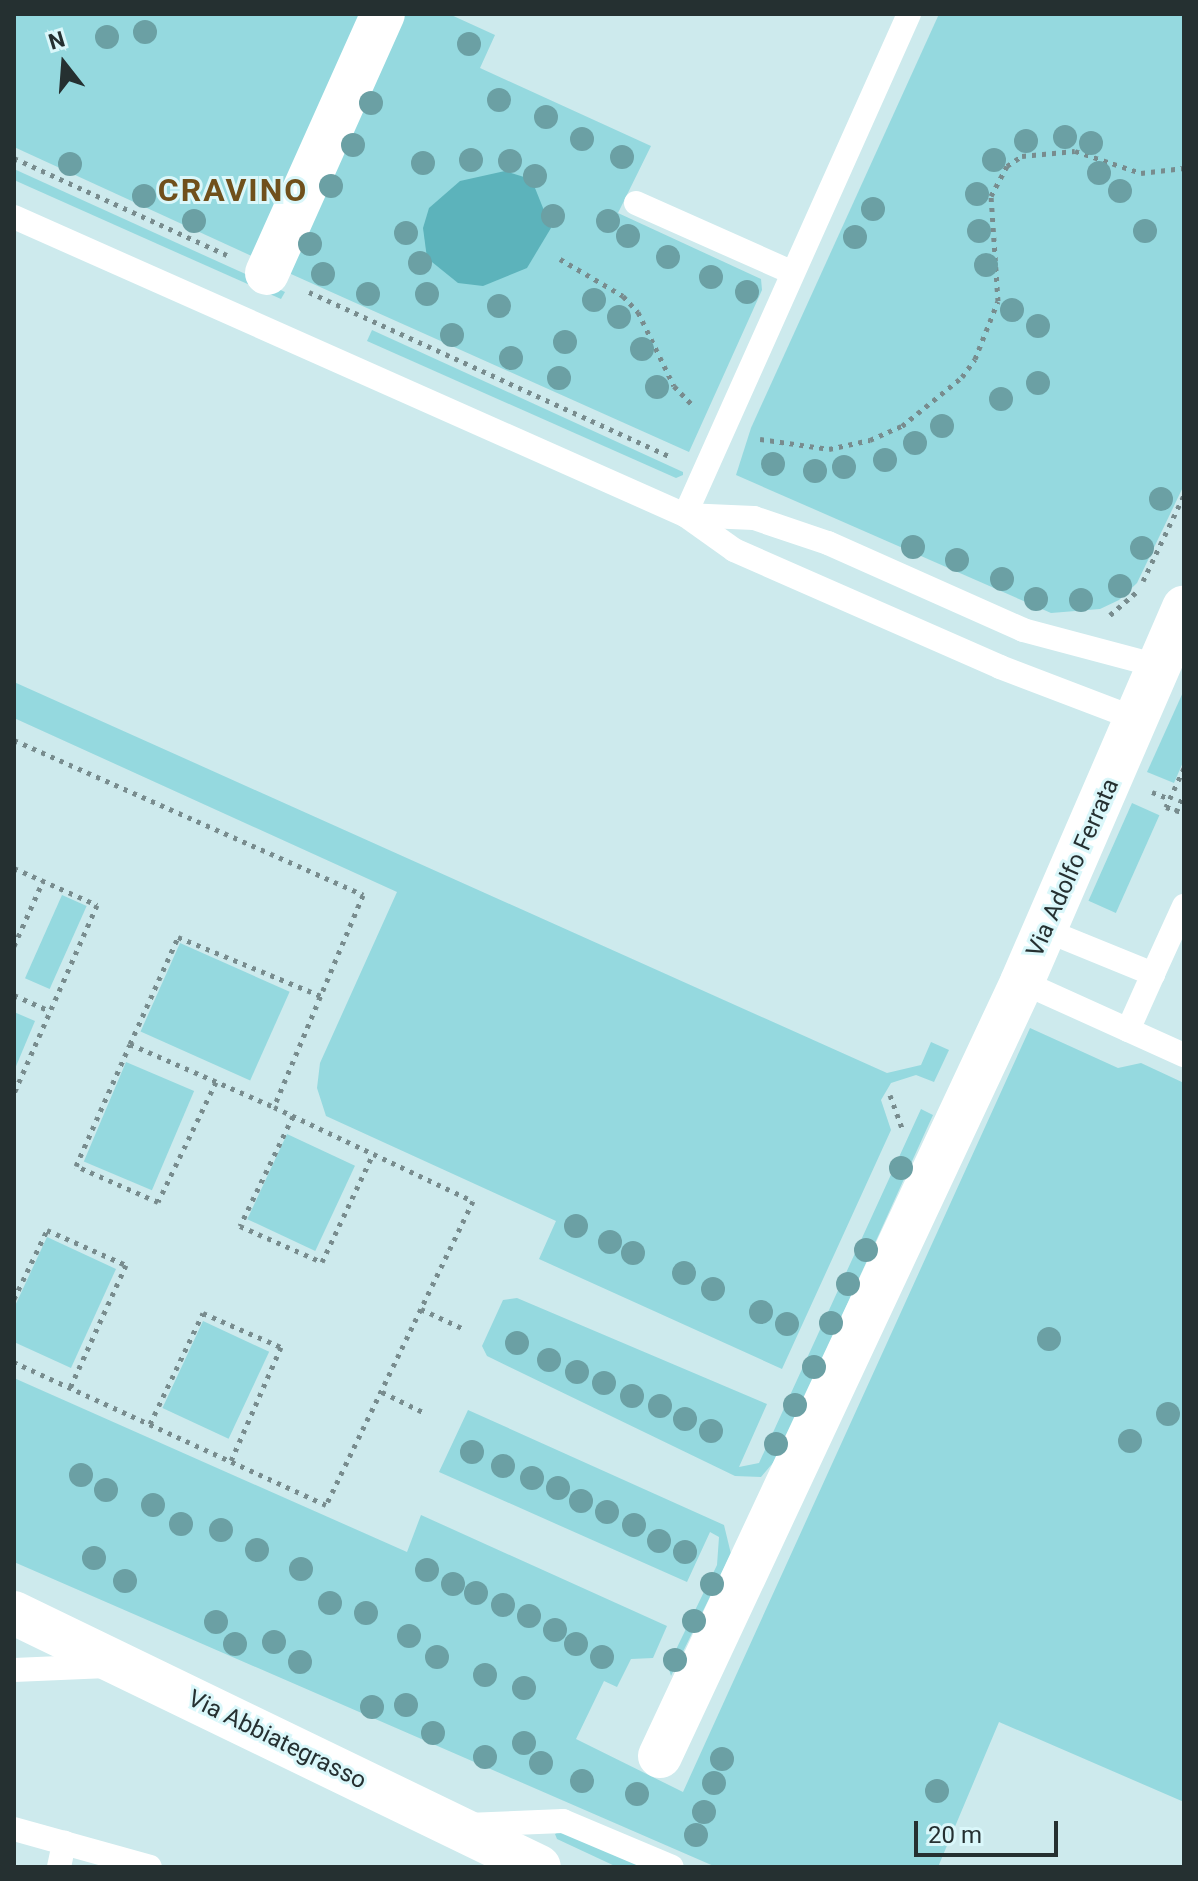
<!DOCTYPE html>
<style>
body{margin:0}
#map{position:relative;width:1198px;height:1881px;overflow:hidden;background:#cdeaed;font-family:Roboto,sans-serif}
div>[style]{position:absolute}
.green>*{inset:0;background:#95d9df;transform-origin:0 0}
.water>*{inset:0;background:#5cb3bb}
.path>*{height:5px;margin-top:-2.5px;transform-origin:0;background:repeating-linear-gradient(90deg,#788c8e 0 4px,transparent 0 10px)}
.lane>*{height:24px;margin:-12px;padding:0 12px;transform-origin:12px;border-radius:12px;background:#fff}
.street>*{height:44px;margin:-22px;padding:0 22px;transform-origin:22px;border-radius:22px;background:#fff}
.secondary>*{height:44px;margin:-22px;padding:0 22px;transform-origin:22px;border-radius:22px;background:#fff}
.trees>*{width:24px;height:24px;margin:-12px;border-radius:50%;background:#6ba0a4}
span{translate:-50% -50%;white-space:nowrap;text-align:center;line-height:1.15;-webkit-text-stroke:6px #daf7fa;paint-order:stroke}
.street-label{font-size:24px;color:#253031}
.district-label{font-size:32px;color:#70501c;font-weight:700;letter-spacing:2px}
.frame{position:absolute;inset:0;border:16px solid #253031;pointer-events:none}
.north{position:absolute;left:24px;top:24px;width:80px;height:80px;-webkit-text-stroke:6px #daf7fa;paint-order:stroke;rotate:343deg;font-size:22px;font-weight:700;line-height:32px;text-align:center;color:#253031}
.north::after{content:'';display:block;margin:auto;width:28px;height:36px;background:#253031;clip-path:polygon(50% 0,100% 100%,50% 72%,0 100%)}
.scale{position:absolute;left:914px;top:1821px;width:144px;height:36px;box-sizing:border-box;border:4px solid #253031;border-top:0;padding-left:10px;font-size:24px;line-height:28px;white-space:nowrap;color:#253031;-webkit-text-stroke:6px #daf7fa;paint-order:stroke}
</style>
<div id="map">
<div class="green">
<div style="clip-path:polygon(14px 14px,366px 14px,256px 258px,14px 147px)"></div>
<div style="clip-path:polygon(397px 14px,449px 14px,495px 35px,480px 68px,651px 146px,618px 213px,761px 279px,762px 290px,689px 452px,282px 270px)"></div>
<div style="clip-path:polygon(939px 14px,1184px 14px,1184px 485px,1137px 583px,1119px 600px,1100px 609px,1051px 613px,736px 475px,751px 428px)"></div>
<div style="clip-path:polygon(14px 169px,285px 292px,281px 299px,14px 180px)"></div>
<div style="clip-path:polygon(372px 330px,683px 472px,683px 475px,676px 478px,367px 341px)"></div>
<div style="clip-path:polygon(14px 682px,887px 1073px,921px 1065px,931px 1042px,949px 1050px,934px 1082px,916px 1075px,891px 1083px,881px 1100px,891px 1130px,782px 1369px,539px 1259px,556px 1221px,326px 1116px,317px 1088px,320px 1063px,397px 892px,14px 718px)"></div>
<div style="clip-path:polygon(1184px 690px,1184px 760px,1174px 783px,1147px 772px)"></div>
<div style="left:1132px;top:803px;width:30px;height:107px;rotate:24deg"></div>
<div style="left:62px;top:895px;width:27px;height:91px;rotate:24deg"></div>
<div style="left:180px;top:943px;width:120px;height:97px;rotate:24deg"></div>
<div style="clip-path:polygon(14px 1012px,35px 1021px,14px 1071px)"></div>
<div style="clip-path:polygon(1030px 1028px,1118px 1068px,1141px 1063px,1184px 1083px,1184px 1802px,999px 1722px,938px 1867px,716px 1867px,14px 1562px,14px 1378px,407px 1552px,421px 1515px,667px 1626px,653px 1658px,631px 1659px,617px 1687px,604px 1681px,576px 1739px,683px 1792px)"></div>
<div style="left:126px;top:1062px;width:74px;height:108px;rotate:23deg"></div>
<div style="clip-path:polygon(921px 1109px,933px 1115px,778px 1457px,761px 1477px,735px 1476px,487px 1356px,482px 1346px,503px 1300px,517px 1298px,767px 1404px,739px 1467px,759px 1463px)"></div>
<div style="left:287px;top:1134px;width:75px;height:94px;rotate:25deg"></div>
<div style="clip-path:polygon(47px 1237px,116px 1269px,71px 1368px,14px 1342px,14px 1308px)"></div>
<div style="left:203px;top:1321px;width:73px;height:96px;rotate:25deg"></div>
<div style="clip-path:polygon(468px 1410px,724px 1525px,731px 1554px,671px 1676px,668px 1666px,717px 1565px,719px 1537px,710px 1532px,687px 1582px,439px 1472px)"></div>
<div style="clip-path:polygon(560px 1831px,642px 1867px,617px 1867px,557px 1839px,555px 1834px)"></div>
</div>
<div class="water">
<div style="clip-path:polygon(505px 171px,524px 177px,535px 188px,551px 228px,527px 268px,483px 286px,458px 283px,427px 258px,423px 228px,429px 208px,460px 181px)"></div>
</div>
<div class="path">
<div style="left:14px;top:158px;width:234px;rotate:24.5deg"></div>
<div style="left:560px;top:259px;width:73px;rotate:30.4deg"></div>
<div style="left:623px;top:296px;width:22px;rotate:47deg"></div>
<div style="left:638px;top:312px;width:82px;rotate:64.1deg"></div>
<div style="left:674px;top:386px;width:29px;rotate:46deg"></div>
<div style="left:309px;top:292px;width:398px;rotate:24.5deg"></div>
<div style="left:760px;top:439px;width:70px;rotate:8.2deg"></div>
<div style="left:829px;top:449px;width:42px;rotate:-12.4deg"></div>
<div style="left:870px;top:440px;width:35px;rotate:-24deg"></div>
<div style="left:902px;top:426px;width:77px;rotate:-39.2deg"></div>
<div style="left:962px;top:377px;width:22px;rotate:-54deg"></div>
<div style="left:975px;top:359px;width:62px;rotate:-68.4deg"></div>
<div style="left:998px;top:301px;width:105px;rotate:-93.8deg"></div>
<div style="left:991px;top:196px;width:34px;rotate:-62deg"></div>
<div style="left:1007px;top:166px;width:18px;rotate:-34deg"></div>
<div style="left:1022px;top:156px;width:53px;rotate:-5.4deg"></div>
<div style="left:1075px;top:151px;width:70px;rotate:18.4deg"></div>
<div style="left:1141px;top:173px;width:43px;rotate:-6.6deg"></div>
<div style="left:1143px;top:581px;width:95px;rotate:-64.5deg"></div>
<div style="left:1110px;top:615px;width:38px;rotate:-41deg"></div>
<div style="left:14px;top:740px;width:382px;rotate:23.9deg"></div>
<div style="left:363px;top:895px;width:230px;rotate:112.8deg"></div>
<div style="left:274px;top:1107px;width:220px;rotate:25.3deg"></div>
<div style="left:473px;top:1201px;width:338px;rotate:115.8deg"></div>
<div style="left:326px;top:1505px;width:343px;rotate:-155.4deg"></div>
<div style="left:1184px;top:768px;width:43px;rotate:114.8deg"></div>
<div style="left:1166px;top:807px;width:19px;rotate:18deg"></div>
<div style="left:1152px;top:792px;width:19px;rotate:21deg"></div>
<div style="left:1176px;top:812px;width:20px;rotate:-66deg"></div>
<div style="left:14px;top:868px;width:91px;rotate:24deg"></div>
<div style="left:97px;top:905px;width:206px;rotate:113.8deg"></div>
<div style="left:14px;top:946px;width:71px;rotate:-66deg"></div>
<div style="left:14px;top:995px;width:39px;rotate:24deg"></div>
<div style="left:130px;top:1044px;width:117px;rotate:-65.8deg"></div>
<div style="left:178px;top:937px;width:155px;rotate:22.4deg"></div>
<div style="left:216px;top:1082px;width:133px;rotate:115.8deg"></div>
<div style="left:158px;top:1202px;width:90px;rotate:-156.3deg"></div>
<div style="left:76px;top:1166px;width:133px;rotate:-66.1deg"></div>
<div style="left:130px;top:1044px;width:157px;rotate:23.6deg"></div>
<div style="left:890px;top:1095px;width:35px;rotate:70deg"></div>
<div style="left:293px;top:1116px;width:122px;rotate:115.7deg"></div>
<div style="left:240px;top:1226px;width:90px;rotate:23.7deg"></div>
<div style="left:322px;top:1262px;width:119px;rotate:-64.7deg"></div>
<div style="left:14px;top:1299px;width:76px;rotate:-64.4deg"></div>
<div style="left:47px;top:1230px;width:86px;rotate:23.9deg"></div>
<div style="left:126px;top:1265px;width:135px;rotate:114.5deg"></div>
<div style="left:421px;top:1309px;width:45px;rotate:24.9deg"></div>
<div style="left:382px;top:1392px;width:46px;rotate:26deg"></div>
<div style="left:150px;top:1424px;width:123px;rotate:-64.5deg"></div>
<div style="left:203px;top:1313px;width:85px;rotate:23.6deg"></div>
<div style="left:281px;top:1347px;width:124px;rotate:113.7deg"></div>
</div>
<div class="lane">
<div style="left:636px;top:203px;width:170px;rotate:24deg"></div>
<div style="left:14px;top:217px;width:734px;rotate:23.95deg"></div>
<div style="left:685px;top:515px;width:60px;rotate:35.5deg"></div>
<div style="left:734px;top:550px;width:291px;rotate:23.7deg"></div>
<div style="left:1000px;top:667px;width:149px;rotate:20.9deg"></div>
<div style="left:685px;top:515px;width:549px;rotate:-65.91deg"></div>
<div style="left:685px;top:515px;width:69px;rotate:2.5deg"></div>
<div style="left:754px;top:518px;width:78px;rotate:18.7deg"></div>
<div style="left:828px;top:543px;width:214px;rotate:24deg"></div>
<div style="left:1023px;top:630px;width:144px;rotate:14.9deg"></div>
<div style="left:1045px;top:930px;width:117px;rotate:22.2deg"></div>
<div style="left:1153px;top:974px;width:75px;rotate:-65.5deg"></div>
<div style="left:1022px;top:982px;width:178px;rotate:24.3deg"></div>
<div style="left:1128px;top:1030px;width:61px;rotate:-65.9deg"></div>
<div style="left:14px;top:1670px;width:93px;rotate:-2.5deg"></div>
<div style="left:467px;top:1825px;width:96px;rotate:-2.4deg"></div>
<div style="left:563px;top:1821px;width:118px;rotate:22.9deg"></div>
<div style="left:14px;top:1829px;width:141px;rotate:15.6deg"></div>
<div style="left:59px;top:1867px;width:25px;rotate:-78deg"></div>
</div>
<div class="street">
<div style="left:267px;top:273px;width:284px;rotate:-65.9deg"></div>
<div style="left:660px;top:1756px;width:854px;rotate:-64.93deg"></div>
<div style="left:1022px;top:982px;width:408px;rotate:-66.6deg"></div>
</div>
<div class="secondary">
<div style="left:14px;top:1613px;width:583px;rotate:25.82deg"></div>
</div>
<div class="trees">
<div style="left:145px;top:32px"></div>
<div style="left:107px;top:37px"></div>
<div style="left:469px;top:44px"></div>
<div style="left:499px;top:100px"></div>
<div style="left:371px;top:103px"></div>
<div style="left:546px;top:117px"></div>
<div style="left:1065px;top:137px"></div>
<div style="left:582px;top:139px"></div>
<div style="left:1026px;top:141px"></div>
<div style="left:1091px;top:143px"></div>
<div style="left:353px;top:145px"></div>
<div style="left:622px;top:157px"></div>
<div style="left:471px;top:160px"></div>
<div style="left:994px;top:160px"></div>
<div style="left:510px;top:161px"></div>
<div style="left:423px;top:163px"></div>
<div style="left:70px;top:164px"></div>
<div style="left:1099px;top:173px"></div>
<div style="left:535px;top:176px"></div>
<div style="left:331px;top:186px"></div>
<div style="left:1120px;top:191px"></div>
<div style="left:977px;top:194px"></div>
<div style="left:144px;top:196px"></div>
<div style="left:873px;top:209px"></div>
<div style="left:553px;top:216px"></div>
<div style="left:194px;top:221px"></div>
<div style="left:608px;top:221px"></div>
<div style="left:979px;top:231px"></div>
<div style="left:1145px;top:231px"></div>
<div style="left:406px;top:233px"></div>
<div style="left:628px;top:236px"></div>
<div style="left:855px;top:237px"></div>
<div style="left:310px;top:244px"></div>
<div style="left:668px;top:257px"></div>
<div style="left:420px;top:263px"></div>
<div style="left:986px;top:265px"></div>
<div style="left:323px;top:274px"></div>
<div style="left:711px;top:277px"></div>
<div style="left:747px;top:292px"></div>
<div style="left:368px;top:294px"></div>
<div style="left:427px;top:294px"></div>
<div style="left:594px;top:300px"></div>
<div style="left:499px;top:306px"></div>
<div style="left:1012px;top:310px"></div>
<div style="left:619px;top:317px"></div>
<div style="left:1038px;top:326px"></div>
<div style="left:452px;top:335px"></div>
<div style="left:565px;top:342px"></div>
<div style="left:642px;top:349px"></div>
<div style="left:511px;top:358px"></div>
<div style="left:559px;top:378px"></div>
<div style="left:1038px;top:383px"></div>
<div style="left:657px;top:387px"></div>
<div style="left:1001px;top:399px"></div>
<div style="left:942px;top:426px"></div>
<div style="left:915px;top:443px"></div>
<div style="left:885px;top:460px"></div>
<div style="left:773px;top:464px"></div>
<div style="left:844px;top:467px"></div>
<div style="left:815px;top:471px"></div>
<div style="left:1161px;top:499px"></div>
<div style="left:913px;top:547px"></div>
<div style="left:1142px;top:548px"></div>
<div style="left:957px;top:560px"></div>
<div style="left:1002px;top:579px"></div>
<div style="left:1120px;top:586px"></div>
<div style="left:1036px;top:599px"></div>
<div style="left:1081px;top:600px"></div>
<div style="left:901px;top:1168px"></div>
<div style="left:576px;top:1226px"></div>
<div style="left:610px;top:1242px"></div>
<div style="left:866px;top:1250px"></div>
<div style="left:633px;top:1253px"></div>
<div style="left:684px;top:1273px"></div>
<div style="left:848px;top:1284px"></div>
<div style="left:713px;top:1289px"></div>
<div style="left:761px;top:1312px"></div>
<div style="left:831px;top:1323px"></div>
<div style="left:787px;top:1324px"></div>
<div style="left:1049px;top:1339px"></div>
<div style="left:517px;top:1343px"></div>
<div style="left:549px;top:1360px"></div>
<div style="left:814px;top:1367px"></div>
<div style="left:577px;top:1372px"></div>
<div style="left:604px;top:1383px"></div>
<div style="left:632px;top:1396px"></div>
<div style="left:795px;top:1405px"></div>
<div style="left:660px;top:1406px"></div>
<div style="left:1168px;top:1414px"></div>
<div style="left:685px;top:1419px"></div>
<div style="left:711px;top:1431px"></div>
<div style="left:1130px;top:1441px"></div>
<div style="left:776px;top:1444px"></div>
<div style="left:472px;top:1452px"></div>
<div style="left:503px;top:1466px"></div>
<div style="left:81px;top:1475px"></div>
<div style="left:532px;top:1478px"></div>
<div style="left:558px;top:1488px"></div>
<div style="left:106px;top:1490px"></div>
<div style="left:581px;top:1501px"></div>
<div style="left:153px;top:1505px"></div>
<div style="left:607px;top:1512px"></div>
<div style="left:181px;top:1524px"></div>
<div style="left:634px;top:1525px"></div>
<div style="left:221px;top:1530px"></div>
<div style="left:659px;top:1541px"></div>
<div style="left:257px;top:1550px"></div>
<div style="left:685px;top:1552px"></div>
<div style="left:94px;top:1558px"></div>
<div style="left:301px;top:1569px"></div>
<div style="left:427px;top:1570px"></div>
<div style="left:125px;top:1581px"></div>
<div style="left:453px;top:1584px"></div>
<div style="left:712px;top:1584px"></div>
<div style="left:476px;top:1593px"></div>
<div style="left:330px;top:1603px"></div>
<div style="left:503px;top:1605px"></div>
<div style="left:366px;top:1613px"></div>
<div style="left:529px;top:1616px"></div>
<div style="left:694px;top:1621px"></div>
<div style="left:216px;top:1622px"></div>
<div style="left:555px;top:1630px"></div>
<div style="left:409px;top:1636px"></div>
<div style="left:274px;top:1642px"></div>
<div style="left:235px;top:1644px"></div>
<div style="left:576px;top:1644px"></div>
<div style="left:437px;top:1657px"></div>
<div style="left:602px;top:1657px"></div>
<div style="left:675px;top:1660px"></div>
<div style="left:300px;top:1662px"></div>
<div style="left:485px;top:1675px"></div>
<div style="left:524px;top:1688px"></div>
<div style="left:406px;top:1705px"></div>
<div style="left:372px;top:1707px"></div>
<div style="left:433px;top:1733px"></div>
<div style="left:524px;top:1743px"></div>
<div style="left:485px;top:1757px"></div>
<div style="left:722px;top:1759px"></div>
<div style="left:541px;top:1763px"></div>
<div style="left:582px;top:1781px"></div>
<div style="left:714px;top:1783px"></div>
<div style="left:937px;top:1791px"></div>
<div style="left:637px;top:1794px"></div>
<div style="left:704px;top:1812px"></div>
<div style="left:696px;top:1835px"></div>
</div>
<div class="street-label">
<span style="left:1073px;top:868px;rotate:-66deg">Via Adolfo Ferrata</span>
<span style="left:277px;top:1740px;rotate:26deg">Via Abbiategrasso</span>
</div>
<div class="district-label">
<span style="left:233px;top:190px">CRAVINO</span>
</div>
<div class="frame"></div>
<div class="north">N</div>
<div class="scale">20 m</div>
</div>
